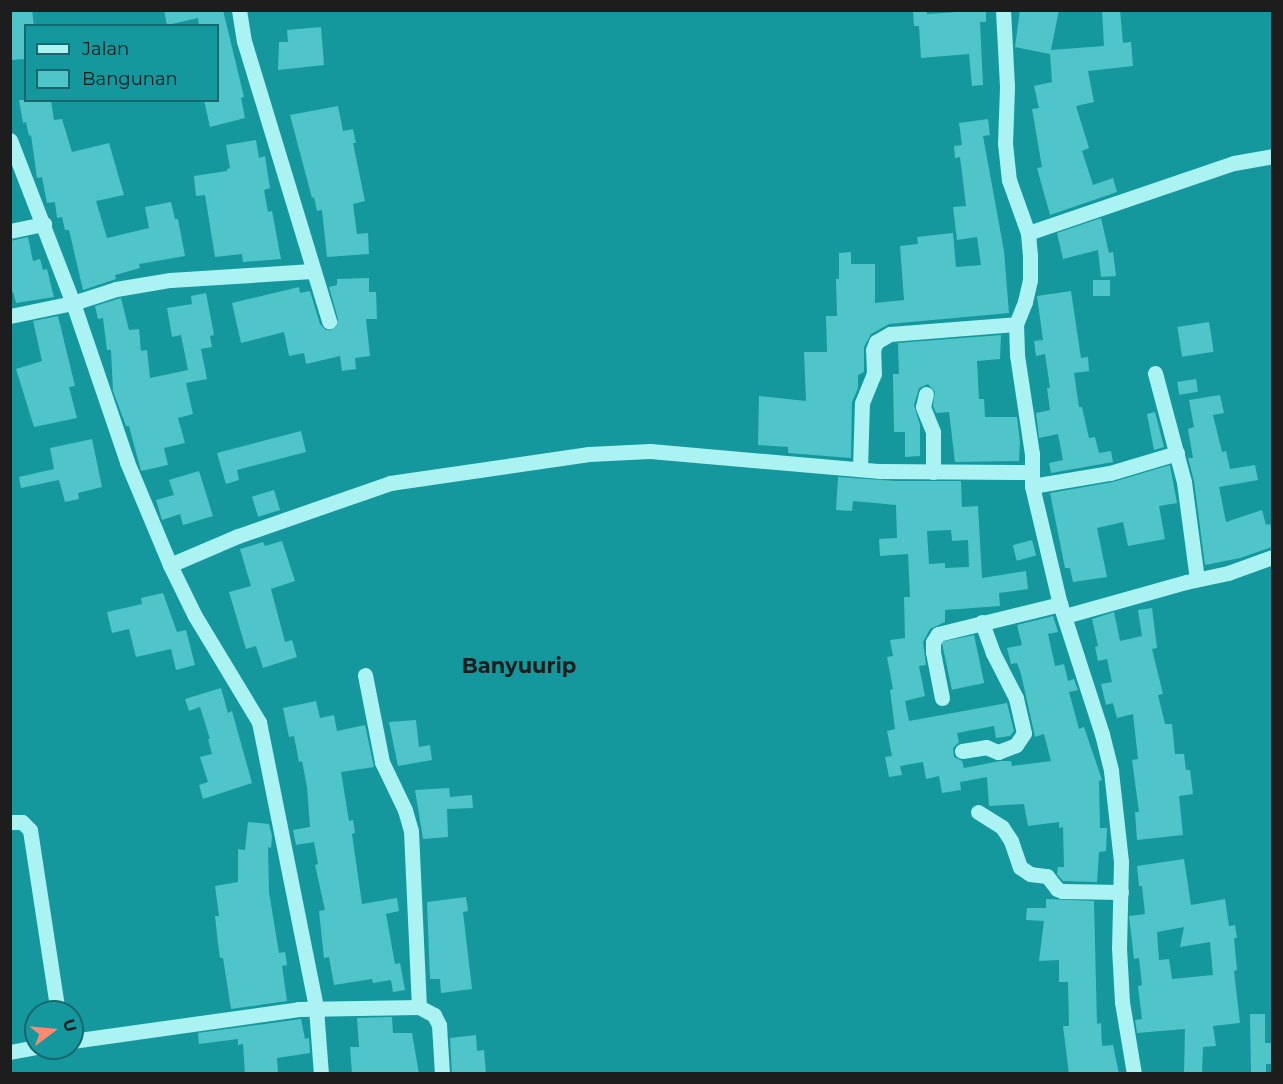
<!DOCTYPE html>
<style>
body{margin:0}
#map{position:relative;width:1283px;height:1084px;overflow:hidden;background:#14989d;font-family:Montserrat,sans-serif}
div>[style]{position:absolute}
.building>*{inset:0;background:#4fc5c9;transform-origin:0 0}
.street>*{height:15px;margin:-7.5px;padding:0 7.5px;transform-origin:7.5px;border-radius:7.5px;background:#abf2f3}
span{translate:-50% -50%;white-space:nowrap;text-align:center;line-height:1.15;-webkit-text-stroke:4.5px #14989d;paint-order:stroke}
.quarter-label{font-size:21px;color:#1d1d1d;font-weight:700}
.frame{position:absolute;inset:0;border:12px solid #1d1d1d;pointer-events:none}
.legend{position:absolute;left:24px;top:24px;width:195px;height:78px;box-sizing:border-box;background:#14989d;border:2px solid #18676a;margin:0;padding:8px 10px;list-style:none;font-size:18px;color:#1d1d1d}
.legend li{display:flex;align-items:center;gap:12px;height:30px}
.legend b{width:30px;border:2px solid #18676a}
.north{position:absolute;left:24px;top:1000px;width:60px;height:60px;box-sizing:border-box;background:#14989d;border:2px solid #18676a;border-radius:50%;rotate:74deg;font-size:16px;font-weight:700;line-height:24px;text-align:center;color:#1d1d1d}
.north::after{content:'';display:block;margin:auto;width:21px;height:27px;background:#ff896e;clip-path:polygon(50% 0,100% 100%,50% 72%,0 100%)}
</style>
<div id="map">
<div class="building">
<div style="clip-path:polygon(32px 10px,34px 26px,26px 26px,26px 59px,10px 60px,10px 12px)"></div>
<div style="clip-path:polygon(164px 10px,223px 10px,244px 97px,241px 98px,245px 118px,210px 127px,204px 100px,218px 100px,218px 26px,199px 26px,198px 18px,167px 25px)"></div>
<div style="clip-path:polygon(913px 10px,927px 10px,927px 14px,986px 10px,986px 22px,980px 22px,983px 85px,972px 86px,969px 54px,921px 58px,919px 26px,914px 26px)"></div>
<div style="clip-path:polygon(1020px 10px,1059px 10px,1051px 50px,1104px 46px,1102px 10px,1120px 10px,1123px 43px,1131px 42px,1133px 66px,1088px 71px,1094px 102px,1076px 106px,1089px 148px,1082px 151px,1093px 185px,1113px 178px,1117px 192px,1050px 215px,1037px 168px,1042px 167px,1032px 109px,1039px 108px,1034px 86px,1052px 82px,1050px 54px,1015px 47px)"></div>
<div style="clip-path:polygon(321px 27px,324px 65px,278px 70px,279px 42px,288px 42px,287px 30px)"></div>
<div style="clip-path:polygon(19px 100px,51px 100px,54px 120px,62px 119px,72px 152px,109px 143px,124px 195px,96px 201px,107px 238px,149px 228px,145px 207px,171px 202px,175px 219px,178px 219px,185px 256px,139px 264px,140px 268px,115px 275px,116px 279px,83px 290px,69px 230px,65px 230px,62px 217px,57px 218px,55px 202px,47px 203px,42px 177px,37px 178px,31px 135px,29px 136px,26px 122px,23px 123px)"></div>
<div style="clip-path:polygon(338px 106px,343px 131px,353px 129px,356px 143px,353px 143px,365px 201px,353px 204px,357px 234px,368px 233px,369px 254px,327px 257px,322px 210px,317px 211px,314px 197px,312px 198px,290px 115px)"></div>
<div style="clip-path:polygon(988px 119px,990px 135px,983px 136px,1004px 251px,1009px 313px,889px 324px,871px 334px,864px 347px,864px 372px,858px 375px,858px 388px,852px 402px,851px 458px,788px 453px,788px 447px,758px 445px,759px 396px,806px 401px,804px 352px,827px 352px,826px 316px,837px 316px,836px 279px,839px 279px,839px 253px,851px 252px,851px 264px,875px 264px,875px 303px,904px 300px,900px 246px,918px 244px,917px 237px,953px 233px,956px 267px,981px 265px,977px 237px,957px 240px,953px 207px,966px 206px,960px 157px,955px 158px,954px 146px,962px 145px,959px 123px)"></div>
<div style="clip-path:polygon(256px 140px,259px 158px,265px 156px,270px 188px,264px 190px,268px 212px,272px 211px,281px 259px,243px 262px,242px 254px,215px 257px,205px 195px,196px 196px,194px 176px,227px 171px,227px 169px,230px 168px,226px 145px)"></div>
<div style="clip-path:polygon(1101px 218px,1109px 253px,1113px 252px,1116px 276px,1101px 277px,1098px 250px,1063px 259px,1057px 233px)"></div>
<div style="clip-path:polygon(28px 237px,33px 261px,40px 259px,43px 270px,47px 269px,54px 297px,16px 303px,13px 292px,10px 293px,10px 241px)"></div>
<div style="clip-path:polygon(369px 278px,369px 292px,376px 292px,377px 319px,366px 319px,370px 356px,355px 358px,356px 369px,342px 371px,340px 356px,306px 364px,304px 353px,289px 356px,284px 332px,241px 343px,232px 303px,299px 287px,300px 293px,310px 291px,320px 324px,326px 330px,331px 330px,336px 327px,338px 319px,329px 287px,337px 285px,337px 279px)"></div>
<div style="left:1093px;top:280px;width:17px;height:16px"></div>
<div style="clip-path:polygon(1071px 291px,1081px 358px,1088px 357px,1089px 371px,1074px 373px,1079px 407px,1082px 407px,1089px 438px,1095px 437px,1099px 453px,1111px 451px,1113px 462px,1051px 473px,1049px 463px,1063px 460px,1058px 434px,1039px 438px,1036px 413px,1050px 410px,1047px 388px,1050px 388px,1045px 354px,1036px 356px,1034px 341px,1043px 340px,1037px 296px)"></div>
<div style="clip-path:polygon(206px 293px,214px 335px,210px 336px,212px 347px,201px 349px,207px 379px,186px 383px,193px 414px,178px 418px,185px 443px,164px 448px,168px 465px,141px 471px,129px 426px,126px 426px,113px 391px,111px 350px,107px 350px,103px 318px,98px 319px,95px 306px,121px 298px,129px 330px,139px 329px,141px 351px,147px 350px,150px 378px,188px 370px,181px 335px,172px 337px,167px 308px,192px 304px,191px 296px)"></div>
<div style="clip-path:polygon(58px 316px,75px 386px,69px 387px,77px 418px,34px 427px,16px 369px,42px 361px,33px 321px)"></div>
<div style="left:1209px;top:322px;width:30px;height:32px;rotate:81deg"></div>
<div style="clip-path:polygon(1001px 335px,1000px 359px,977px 361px,979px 399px,984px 399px,985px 417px,1017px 417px,1020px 442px,1019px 461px,955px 462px,949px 412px,936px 413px,933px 406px,935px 392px,928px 384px,919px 388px,914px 405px,920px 425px,920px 456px,905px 457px,905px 432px,894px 432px,893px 374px,899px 374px,898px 343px)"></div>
<div style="left:1196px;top:379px;width:13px;height:19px;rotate:81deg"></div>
<div style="clip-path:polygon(1220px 395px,1224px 413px,1213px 415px,1222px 452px,1226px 451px,1230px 469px,1255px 465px,1258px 480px,1219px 487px,1226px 522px,1262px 510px,1266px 525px,1270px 524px,1272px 533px,1272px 547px,1240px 558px,1205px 565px,1194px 481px,1188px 458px,1193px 458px,1188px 429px,1194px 427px,1189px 400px)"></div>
<div style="clip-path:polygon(1155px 412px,1164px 447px,1154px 450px,1147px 414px)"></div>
<div style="clip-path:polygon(301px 431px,306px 452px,237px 470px,239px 480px,226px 484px,217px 453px)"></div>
<div style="clip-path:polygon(92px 439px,102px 487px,78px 493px,79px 499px,65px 502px,59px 480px,21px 488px,19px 477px,54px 469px,50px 448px)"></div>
<div style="clip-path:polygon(1170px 465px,1177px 503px,1159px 506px,1165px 539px,1128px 546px,1123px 522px,1097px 528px,1107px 577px,1073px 582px,1070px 568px,1065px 568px,1050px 493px,1113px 482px)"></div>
<div style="clip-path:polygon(199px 471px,213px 516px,183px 525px,180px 514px,162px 520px,156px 500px,174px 495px,169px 480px)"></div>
<div style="clip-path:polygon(evenodd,838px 477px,896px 481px,961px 481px,962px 507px,978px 506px,982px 578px,1026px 571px,1028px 589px,999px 593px,1000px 606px,945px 610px,945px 622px,930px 629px,923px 642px,926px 665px,919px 666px,925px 696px,905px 701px,909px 721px,1007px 703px,1014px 731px,1010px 736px,996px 738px,994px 726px,957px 733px,959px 742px,953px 748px,954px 757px,962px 761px,964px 768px,1000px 761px,1011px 761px,1012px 766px,1051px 761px,1044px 734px,1035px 737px,1034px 732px,1021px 674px,1017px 663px,1011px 664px,1007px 648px,1022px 645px,1017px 625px,1053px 616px,1058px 632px,1048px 634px,1055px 666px,1064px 664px,1068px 681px,1074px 679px,1078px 690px,1069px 692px,1079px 729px,1084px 727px,1102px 780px,1099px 781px,1100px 828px,1107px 828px,1106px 851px,1099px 852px,1097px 882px,1063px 881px,1057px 874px,1058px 867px,1064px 867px,1063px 827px,1059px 828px,1059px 822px,1028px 826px,1024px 804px,989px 806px,987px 777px,960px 782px,961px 790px,942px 793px,939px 776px,926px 779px,923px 762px,900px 766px,902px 775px,889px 777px,885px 757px,892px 756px,887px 731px,895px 729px,890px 690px,893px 689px,887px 657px,893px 656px,890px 640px,905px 638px,904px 597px,910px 597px,908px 554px,880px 556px,879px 539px,897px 538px,896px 505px,853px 501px,852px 511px,836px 510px,838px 477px,951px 530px,952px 541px,968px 540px,969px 567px,945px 568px,945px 563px,929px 564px,927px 531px,951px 530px)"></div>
<div style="left:274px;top:490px;width:21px;height:23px;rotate:73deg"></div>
<div style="left:1032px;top:540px;width:16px;height:20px;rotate:75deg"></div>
<div style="clip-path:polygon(282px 541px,295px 581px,271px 589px,285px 642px,292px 640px,297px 657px,263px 668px,256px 646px,246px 649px,229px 592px,251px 586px,240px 549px,263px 542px,265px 546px)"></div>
<div style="clip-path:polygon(163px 593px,177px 632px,186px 630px,195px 665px,176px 670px,171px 649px,136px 657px,129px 629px,112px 633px,107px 612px,142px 604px,141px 598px)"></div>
<div style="clip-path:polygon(1152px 608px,1157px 648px,1152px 649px,1163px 694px,1158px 695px,1165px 724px,1172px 724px,1175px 754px,1184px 754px,1186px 770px,1190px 770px,1193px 794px,1179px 796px,1183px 835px,1137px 840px,1135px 812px,1139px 812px,1132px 760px,1138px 759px,1133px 714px,1117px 718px,1113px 703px,1106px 705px,1101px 684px,1112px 682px,1107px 659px,1098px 661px,1095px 647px,1098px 646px,1092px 619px,1114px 612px,1120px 641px,1142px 636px,1138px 610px)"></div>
<div style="left:974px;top:635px;width:49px;height:33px;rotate:78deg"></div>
<div style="clip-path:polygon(221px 688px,228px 713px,232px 711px,252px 783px,203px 799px,199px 785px,208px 782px,200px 757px,212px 754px,208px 739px,210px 739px,200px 707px,189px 711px,185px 699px)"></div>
<div style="clip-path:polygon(316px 701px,320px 718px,334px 715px,337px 731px,365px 725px,374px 767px,341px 772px,349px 821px,353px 820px,355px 833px,352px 834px,362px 904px,397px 898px,399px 911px,386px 914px,395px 964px,400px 963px,405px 990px,393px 992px,391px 980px,373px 983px,372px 979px,334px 985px,329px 957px,324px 958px,319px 911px,325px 910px,315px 865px,318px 864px,314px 842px,296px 845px,293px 830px,310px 827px,307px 787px,302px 761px,299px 762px,294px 736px,289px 737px,283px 708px)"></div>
<div style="clip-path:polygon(416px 720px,419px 747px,430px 745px,432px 760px,398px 766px,389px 722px)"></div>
<div style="clip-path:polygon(449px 788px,450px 797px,472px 795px,473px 808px,447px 809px,448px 837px,423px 839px,415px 790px)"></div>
<div style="clip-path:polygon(248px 822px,269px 824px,272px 836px,271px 848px,268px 847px,269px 892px,279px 953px,285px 952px,287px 965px,282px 966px,287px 1001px,231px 1009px,223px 958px,220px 958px,218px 944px,215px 916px,219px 916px,215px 886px,238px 882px,238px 849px,245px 850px)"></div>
<div style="clip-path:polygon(evenodd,1184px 859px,1191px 905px,1225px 899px,1229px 926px,1235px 925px,1237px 938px,1234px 938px,1237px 970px,1234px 971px,1240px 1023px,1213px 1026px,1216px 1046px,1203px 1047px,1202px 1074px,1184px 1074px,1185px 1029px,1137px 1033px,1135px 1020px,1142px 1019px,1138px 986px,1142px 985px,1139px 958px,1134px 959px,1129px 916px,1145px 914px,1142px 886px,1139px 886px,1137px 866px,1184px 859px,1184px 927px,1180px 947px,1210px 942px,1213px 975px,1172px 979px,1169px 959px,1159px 960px,1157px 932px,1184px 927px)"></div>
<div style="clip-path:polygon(466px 897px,468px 911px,463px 912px,472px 989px,441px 993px,440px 979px,430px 979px,427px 902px)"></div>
<div style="clip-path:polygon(1046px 899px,1094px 901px,1097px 1024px,1101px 1023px,1102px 1046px,1113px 1045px,1119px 1074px,1069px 1074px,1063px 1026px,1069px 1026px,1068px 982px,1059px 982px,1059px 960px,1039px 961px,1044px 921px,1026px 920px,1027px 908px,1046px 908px)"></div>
<div style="clip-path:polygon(1250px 1014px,1265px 1014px,1265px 1043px,1272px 1043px,1272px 1064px,1266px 1064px,1266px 1074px,1251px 1074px)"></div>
<div style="clip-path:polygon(392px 1017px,393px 1033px,412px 1033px,419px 1074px,352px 1074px,350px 1047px,359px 1047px,357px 1018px)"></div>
<div style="clip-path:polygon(301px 1019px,305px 1039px,309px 1038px,310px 1053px,277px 1058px,278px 1074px,245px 1074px,243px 1044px,238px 1045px,238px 1039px,199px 1044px,198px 1033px)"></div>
<div style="clip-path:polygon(476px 1035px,477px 1051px,484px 1050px,486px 1074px,452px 1074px,450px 1038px)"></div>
</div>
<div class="street">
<div style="left:239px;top:10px;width:31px;rotate:81deg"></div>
<div style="left:244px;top:41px;width:293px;rotate:73.1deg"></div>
<div style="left:1003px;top:10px;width:77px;rotate:87deg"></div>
<div style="left:1007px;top:87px;width:56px;rotate:92deg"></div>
<div style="left:1005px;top:143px;width:37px;rotate:84deg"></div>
<div style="left:1009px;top:180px;width:56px;rotate:70.3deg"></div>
<div style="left:1028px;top:233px;width:22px;rotate:85deg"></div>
<div style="left:1030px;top:255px;width:25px;rotate:90deg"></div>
<div style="left:1030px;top:280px;width:23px;rotate:103deg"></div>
<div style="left:1025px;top:302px;width:24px;rotate:112deg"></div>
<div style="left:1016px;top:324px;width:31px;rotate:88deg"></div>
<div style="left:1017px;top:355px;width:100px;rotate:81.4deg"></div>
<div style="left:1032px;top:454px;width:32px;rotate:90deg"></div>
<div style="left:1032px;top:486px;width:121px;rotate:76.7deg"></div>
<div style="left:1060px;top:604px;width:137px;rotate:72.1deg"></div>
<div style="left:1102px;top:734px;width:38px;rotate:76deg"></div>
<div style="left:1111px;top:771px;width:92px;rotate:83.7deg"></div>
<div style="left:1121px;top:862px;width:86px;rotate:91.3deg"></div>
<div style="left:1119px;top:948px;width:54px;rotate:86.8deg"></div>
<div style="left:1122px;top:1002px;width:73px;rotate:80.5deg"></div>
<div style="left:10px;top:140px;width:175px;rotate:68.9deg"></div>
<div style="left:73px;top:303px;width:168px;rotate:71.2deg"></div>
<div style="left:127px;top:462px;width:112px;rotate:67.3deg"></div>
<div style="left:170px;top:565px;width:57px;rotate:63.9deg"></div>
<div style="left:195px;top:616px;width:124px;rotate:58.9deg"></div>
<div style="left:259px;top:722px;width:292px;rotate:78.7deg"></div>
<div style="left:316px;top:1008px;width:66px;rotate:85.7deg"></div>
<div style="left:10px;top:231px;width:35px;rotate:-12deg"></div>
<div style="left:1028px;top:233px;width:218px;rotate:-18.8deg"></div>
<div style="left:1234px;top:163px;width:39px;rotate:-10deg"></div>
<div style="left:10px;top:316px;width:64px;rotate:-11.7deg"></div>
<div style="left:73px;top:303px;width:45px;rotate:-18deg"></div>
<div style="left:116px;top:289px;width:55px;rotate:-9.5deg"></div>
<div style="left:170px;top:280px;width:142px;rotate:-3.6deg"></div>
<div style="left:1155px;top:373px;width:113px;rotate:75.1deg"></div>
<div style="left:1184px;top:482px;width:98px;rotate:82.4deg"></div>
<div style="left:926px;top:394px;width:13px;rotate:103deg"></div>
<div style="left:923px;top:407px;width:27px;rotate:68deg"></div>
<div style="left:933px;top:432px;width:40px;rotate:90deg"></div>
<div style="left:860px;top:469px;width:66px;rotate:-88.3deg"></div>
<div style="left:862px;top:403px;width:31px;rotate:-68deg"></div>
<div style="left:874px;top:374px;width:24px;rotate:-92deg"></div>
<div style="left:873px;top:350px;width:9px;rotate:-69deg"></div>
<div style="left:876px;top:342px;width:16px;rotate:-30deg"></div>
<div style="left:890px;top:334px;width:126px;rotate:-4.5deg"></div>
<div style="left:1032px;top:486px;width:79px;rotate:-9.5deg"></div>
<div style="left:1110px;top:473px;width:70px;rotate:-16.6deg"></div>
<div style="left:170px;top:565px;width:74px;rotate:-23.1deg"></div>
<div style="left:238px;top:536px;width:161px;rotate:-19.2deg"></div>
<div style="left:390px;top:483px;width:201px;rotate:-8.3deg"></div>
<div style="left:589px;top:454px;width:61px;rotate:-2.8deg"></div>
<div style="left:650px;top:451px;width:231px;rotate:5deg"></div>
<div style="left:880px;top:471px;width:152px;rotate:0.4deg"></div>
<div style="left:1065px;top:616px;width:126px;rotate:-15.7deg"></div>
<div style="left:1186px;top:582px;width:43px;rotate:-12.1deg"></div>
<div style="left:1228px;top:573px;width:47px;rotate:-20deg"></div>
<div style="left:365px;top:675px;width:89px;rotate:78.9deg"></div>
<div style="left:382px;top:762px;width:53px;rotate:64.4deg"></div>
<div style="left:405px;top:810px;width:22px;rotate:74deg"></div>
<div style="left:411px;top:831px;width:176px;rotate:87.4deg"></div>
<div style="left:942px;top:698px;width:47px;rotate:-101.1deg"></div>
<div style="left:933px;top:652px;width:10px;rotate:-90deg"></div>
<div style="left:933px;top:642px;width:9px;rotate:-58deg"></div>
<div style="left:938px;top:634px;width:126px;rotate:-13.8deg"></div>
<div style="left:962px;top:751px;width:24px;rotate:-9deg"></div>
<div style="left:986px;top:747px;width:13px;rotate:23deg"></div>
<div style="left:998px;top:752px;width:19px;rotate:-21deg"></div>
<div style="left:1016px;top:745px;width:14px;rotate:-56deg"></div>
<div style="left:1024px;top:733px;width:36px;rotate:-103deg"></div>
<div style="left:1016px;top:698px;width:51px;rotate:-117.1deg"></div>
<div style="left:993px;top:653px;width:33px;rotate:-110deg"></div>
<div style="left:978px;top:812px;width:28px;rotate:32deg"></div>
<div style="left:1002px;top:827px;width:17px;rotate:57deg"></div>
<div style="left:1011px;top:841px;width:28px;rotate:71deg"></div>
<div style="left:1020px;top:867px;width:12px;rotate:35deg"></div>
<div style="left:1030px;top:874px;width:17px;rotate:7deg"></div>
<div style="left:1047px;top:876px;width:16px;rotate:52deg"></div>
<div style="left:1057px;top:889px;width:5px;rotate:22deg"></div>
<div style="left:1062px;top:891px;width:59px;rotate:1deg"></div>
<div style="left:10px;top:822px;width:12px"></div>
<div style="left:22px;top:822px;width:11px;rotate:45deg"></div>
<div style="left:30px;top:830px;width:184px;rotate:81.3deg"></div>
<div style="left:72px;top:1041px;width:229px;rotate:-8deg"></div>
<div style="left:299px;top:1009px;width:120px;rotate:-1deg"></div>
<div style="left:419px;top:1007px;width:17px;rotate:28deg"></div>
<div style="left:434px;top:1015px;width:11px;rotate:63deg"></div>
<div style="left:439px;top:1025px;width:49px;rotate:86.5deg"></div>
<div style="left:10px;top:1052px;width:26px;rotate:-11deg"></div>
</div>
<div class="quarter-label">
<span style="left:519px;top:666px">Banyuurip</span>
</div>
<div class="frame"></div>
<ul class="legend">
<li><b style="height:8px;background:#abf2f3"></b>Jalan</li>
<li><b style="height:16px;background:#4fc5c9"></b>Bangunan</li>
</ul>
<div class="north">U</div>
</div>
